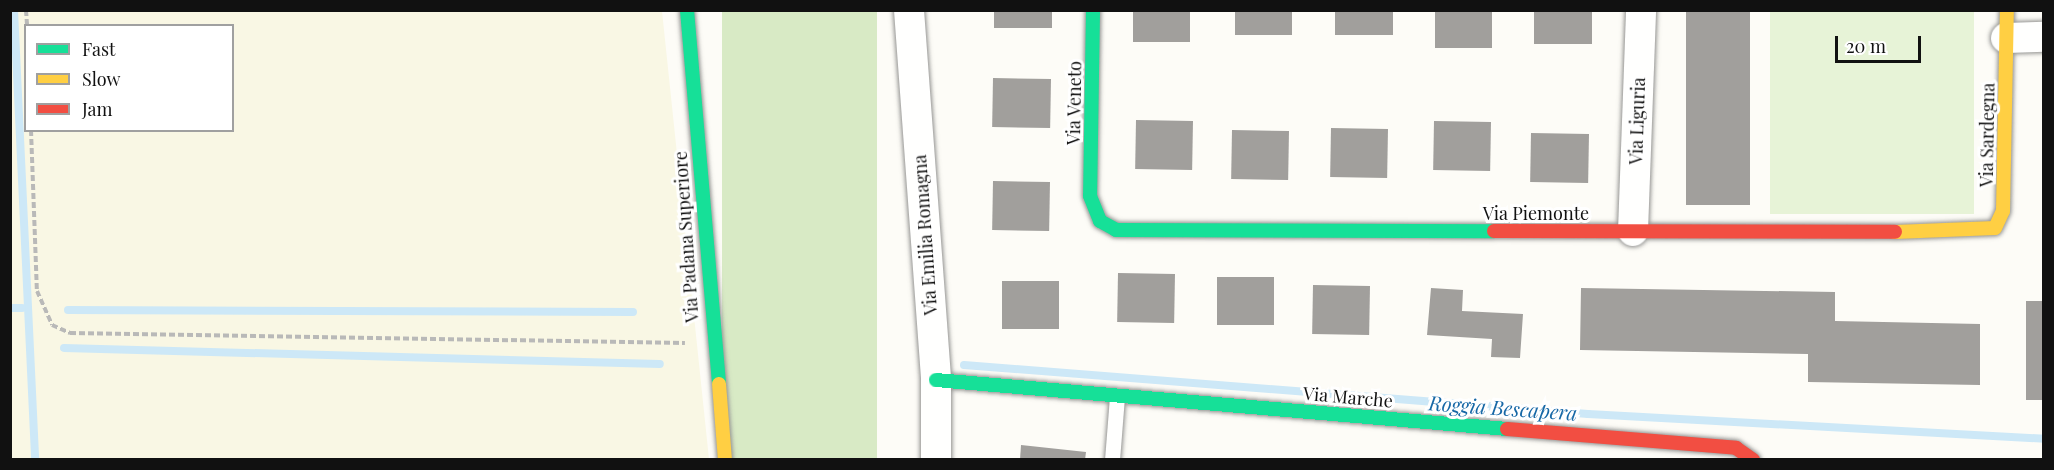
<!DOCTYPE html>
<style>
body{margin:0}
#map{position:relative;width:2054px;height:470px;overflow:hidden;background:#fdfcf7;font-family:"Playfair Display",serif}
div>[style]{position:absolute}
.farmland>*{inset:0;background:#f9f7e4}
.green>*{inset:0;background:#e7f3d7;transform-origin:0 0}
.forest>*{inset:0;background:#d8eac5;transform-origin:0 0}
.stream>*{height:8px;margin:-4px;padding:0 4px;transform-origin:4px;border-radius:4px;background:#cde8f7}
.building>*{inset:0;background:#a19f9c;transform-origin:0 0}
.path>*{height:4px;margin-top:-2px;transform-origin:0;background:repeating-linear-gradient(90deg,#b9b9b8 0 6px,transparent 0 9px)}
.roads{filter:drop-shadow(0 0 2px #979795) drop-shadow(0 0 2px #979795)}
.lane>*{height:15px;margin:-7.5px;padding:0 7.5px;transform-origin:7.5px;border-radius:7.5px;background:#fffffe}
.street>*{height:30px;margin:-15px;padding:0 15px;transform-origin:15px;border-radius:15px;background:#fffffe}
.fast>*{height:14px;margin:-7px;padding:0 7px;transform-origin:7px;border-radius:7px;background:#16e098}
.slow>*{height:14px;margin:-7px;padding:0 7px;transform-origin:7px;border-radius:7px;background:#ffcf43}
.jam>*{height:14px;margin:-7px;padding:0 7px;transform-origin:7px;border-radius:7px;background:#f24e42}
span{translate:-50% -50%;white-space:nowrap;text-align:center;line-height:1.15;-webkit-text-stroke:6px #fff;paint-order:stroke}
.street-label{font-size:18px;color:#111}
.water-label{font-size:20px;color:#1768a6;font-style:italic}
.frame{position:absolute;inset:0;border:12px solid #111;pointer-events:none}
.legend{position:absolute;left:24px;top:24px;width:210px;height:108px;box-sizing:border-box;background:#fff;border:2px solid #a0a0a0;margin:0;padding:8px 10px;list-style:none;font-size:18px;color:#111}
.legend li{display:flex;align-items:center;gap:12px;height:30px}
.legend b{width:30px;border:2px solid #a0a0a0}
.scale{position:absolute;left:1835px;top:36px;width:86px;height:27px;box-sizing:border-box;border:3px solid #111;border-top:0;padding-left:8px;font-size:18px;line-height:21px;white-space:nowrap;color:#111;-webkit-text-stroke:4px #fff;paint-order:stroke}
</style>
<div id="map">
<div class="farmland">
<div style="clip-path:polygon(evenodd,10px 11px,662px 11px,709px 459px,11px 459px,10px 11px,26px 26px,232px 26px,232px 130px,26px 130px,26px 26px)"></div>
</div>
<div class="green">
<div style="left:1770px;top:11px;width:204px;height:203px"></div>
</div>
<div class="forest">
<div style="left:722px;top:11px;width:155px;height:449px"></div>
</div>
<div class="stream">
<div style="left:14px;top:10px;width:450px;rotate:87.3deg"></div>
<div style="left:10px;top:308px;width:12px"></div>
<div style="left:68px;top:310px;width:565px;rotate:0.2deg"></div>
<div style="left:64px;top:348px;width:596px;rotate:1.54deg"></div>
<div style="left:964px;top:365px;width:626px;rotate:4.49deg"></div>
<div style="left:1588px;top:414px;width:457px;rotate:3.1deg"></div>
</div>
<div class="building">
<div style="left:994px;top:10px;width:58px;height:18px"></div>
<div style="left:1133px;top:10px;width:57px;height:32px"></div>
<div style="left:1235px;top:10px;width:57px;height:25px"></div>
<div style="left:1335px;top:10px;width:58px;height:25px"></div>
<div style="left:1435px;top:10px;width:57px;height:38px"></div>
<div style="left:1534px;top:10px;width:58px;height:34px"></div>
<div style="left:1686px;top:10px;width:64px;height:195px"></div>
<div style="left:993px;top:78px;width:58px;height:49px;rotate:1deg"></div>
<div style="left:1136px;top:120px;width:57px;height:49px;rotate:1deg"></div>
<div style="left:1434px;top:121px;width:57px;height:49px;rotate:1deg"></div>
<div style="left:1331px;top:128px;width:57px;height:49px;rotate:1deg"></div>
<div style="left:1232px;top:130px;width:57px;height:49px;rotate:1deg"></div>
<div style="left:1531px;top:133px;width:58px;height:49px;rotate:1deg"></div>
<div style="left:993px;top:181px;width:57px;height:49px;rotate:1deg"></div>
<div style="left:1118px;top:273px;width:57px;height:49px;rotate:1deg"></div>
<div style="left:1217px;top:277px;width:57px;height:48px"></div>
<div style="left:1002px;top:281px;width:57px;height:48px"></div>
<div style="left:1313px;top:285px;width:57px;height:49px;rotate:1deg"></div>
<div style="clip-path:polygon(1431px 288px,1463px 290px,1462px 311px,1523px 314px,1520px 358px,1491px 357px,1492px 339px,1427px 335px)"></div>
<div style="clip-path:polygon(1581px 288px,1835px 292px,1835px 321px,1980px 324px,1980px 385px,1808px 382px,1808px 354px,1580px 350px)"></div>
<div style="left:2026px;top:301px;width:18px;height:99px"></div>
<div style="clip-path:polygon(1021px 445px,1086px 452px,1085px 460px,1020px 460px)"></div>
</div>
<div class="path">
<div style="left:26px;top:10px;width:16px;rotate:86deg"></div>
<div style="left:31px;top:130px;width:161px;rotate:87.9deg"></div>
<div style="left:37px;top:291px;width:37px;rotate:66deg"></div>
<div style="left:52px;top:325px;width:20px;rotate:24deg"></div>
<div style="left:70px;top:333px;width:615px;rotate:0.93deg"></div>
</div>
<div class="roads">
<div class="lane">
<div style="left:1112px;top:460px;width:64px;rotate:-85.5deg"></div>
</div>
<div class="street">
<div style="left:909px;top:10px;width:371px;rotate:85.8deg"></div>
<div style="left:936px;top:380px;width:80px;rotate:90deg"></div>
<div style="left:2006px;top:38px;width:38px;rotate:-2deg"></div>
<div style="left:1633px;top:231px;width:221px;rotate:-87.9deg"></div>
</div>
<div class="fast">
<div style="left:687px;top:10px;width:375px;rotate:85.1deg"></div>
<div style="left:1093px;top:10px;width:186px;rotate:90.9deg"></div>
<div style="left:1090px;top:196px;width:27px;rotate:68deg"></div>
<div style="left:1100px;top:221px;width:18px;rotate:29deg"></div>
<div style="left:1116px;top:230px;width:378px;rotate:0.2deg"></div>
<div style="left:936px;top:380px;width:573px;rotate:4.9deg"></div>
</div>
<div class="slow">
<div style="left:1895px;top:232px;width:100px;rotate:-2.3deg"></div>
<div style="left:1995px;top:228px;width:19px;rotate:-65deg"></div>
<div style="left:2003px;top:211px;width:201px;rotate:-88.9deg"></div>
<div style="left:719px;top:384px;width:76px;rotate:85.5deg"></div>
</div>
<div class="jam">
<div style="left:1494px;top:231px;width:401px;rotate:0.1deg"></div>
<div style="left:1507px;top:429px;width:230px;rotate:4.7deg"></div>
<div style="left:1736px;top:448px;width:21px;rotate:35deg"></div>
</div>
</div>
<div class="street-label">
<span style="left:1074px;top:103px;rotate:-89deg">Via Veneto</span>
<span style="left:1637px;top:121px;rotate:-88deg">Via Liguria</span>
<span style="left:1987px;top:135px;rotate:-89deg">Via Sardegna</span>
<span style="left:1536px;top:213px">Via Piemonte</span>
<span style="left:925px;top:235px;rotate:-94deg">Via Emilia Romagna</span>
<span style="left:686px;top:237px;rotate:-94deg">Via Padana Superiore</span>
<span style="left:1348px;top:397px;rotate:5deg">Via Marche</span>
</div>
<div class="water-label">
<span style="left:1503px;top:407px;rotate:4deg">Roggia Bescapera</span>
</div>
<div class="frame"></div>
<ul class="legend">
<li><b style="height:8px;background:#16e098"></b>Fast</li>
<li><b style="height:8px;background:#ffcf43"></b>Slow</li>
<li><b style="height:8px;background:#f24e42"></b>Jam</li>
</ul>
<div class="scale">20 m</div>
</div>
